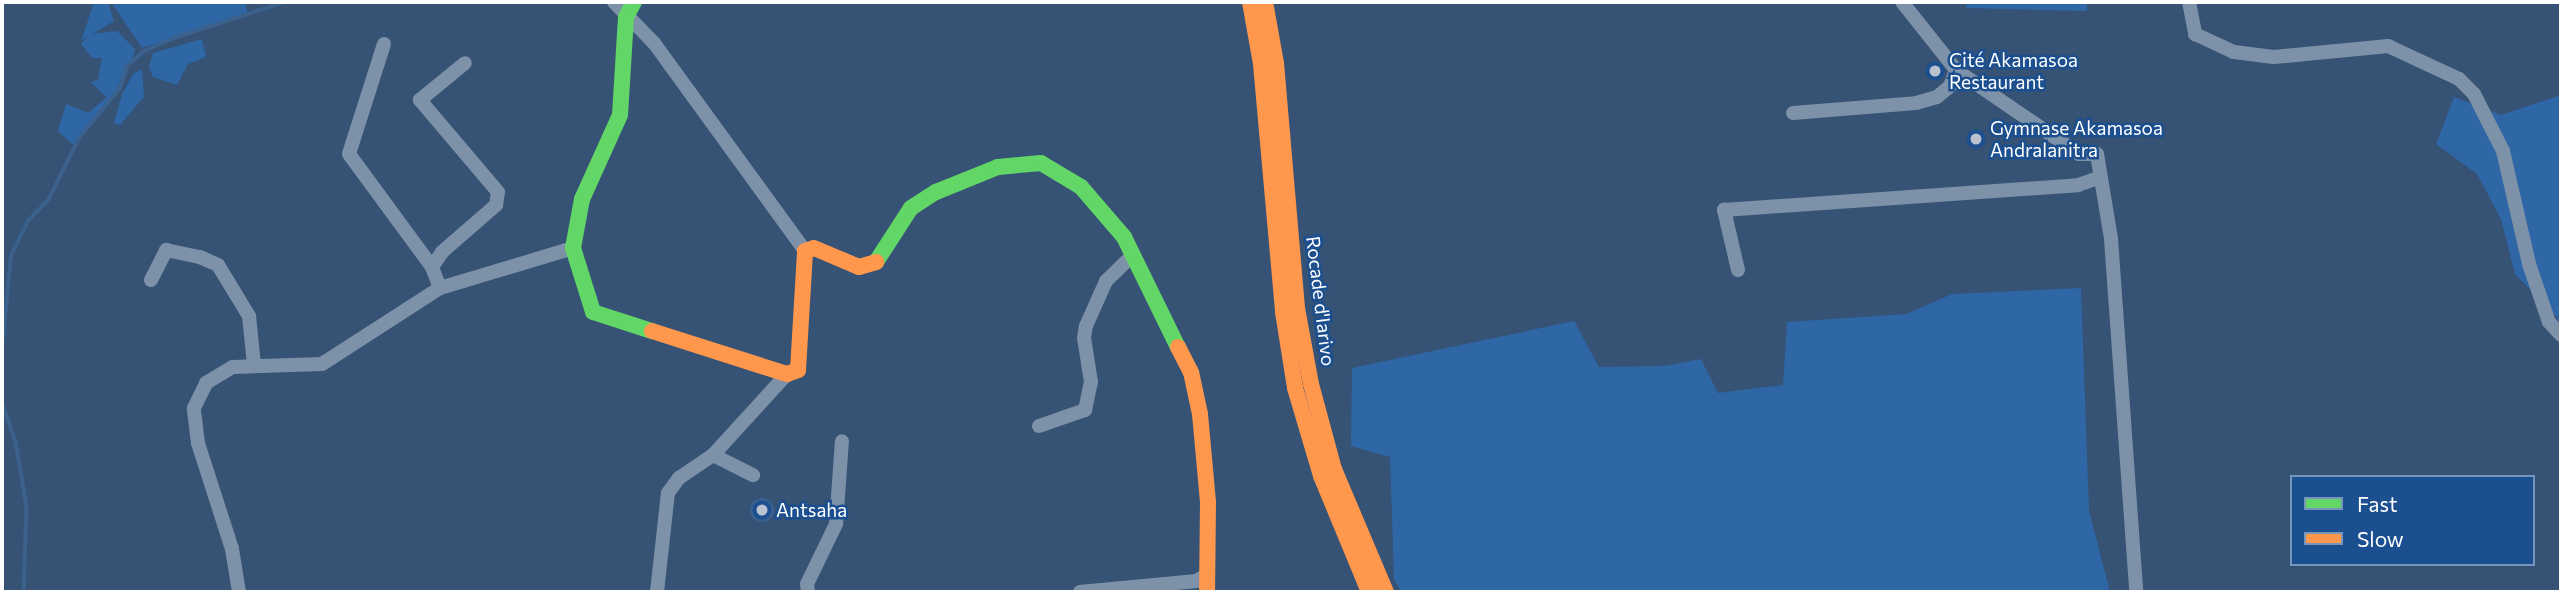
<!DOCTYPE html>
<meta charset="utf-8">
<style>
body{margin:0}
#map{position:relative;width:2563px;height:594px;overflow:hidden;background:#365274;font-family:Commissioner,sans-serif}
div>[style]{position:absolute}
.green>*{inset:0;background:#2f66a5}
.water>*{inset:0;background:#3b618d}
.round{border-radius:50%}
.stream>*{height:3.5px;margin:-1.75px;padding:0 1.75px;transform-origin:1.75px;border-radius:1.75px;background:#3b618d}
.street>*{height:14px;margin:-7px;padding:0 7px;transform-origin:7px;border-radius:7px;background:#7d92a8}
.fast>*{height:16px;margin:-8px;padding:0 8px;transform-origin:8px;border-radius:8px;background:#63d668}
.slow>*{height:16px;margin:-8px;padding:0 8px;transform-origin:8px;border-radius:8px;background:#ff974d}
.dots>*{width:19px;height:19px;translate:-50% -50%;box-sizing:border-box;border:4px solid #1b4f8f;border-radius:50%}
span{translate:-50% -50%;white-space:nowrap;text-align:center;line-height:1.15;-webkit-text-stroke:5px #1b4f8f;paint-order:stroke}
.poi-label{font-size:19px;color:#fff}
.left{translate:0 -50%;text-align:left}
.street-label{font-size:19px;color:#fff}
.frame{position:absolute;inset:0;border:4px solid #fff;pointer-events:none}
.legend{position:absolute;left:2290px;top:475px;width:245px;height:91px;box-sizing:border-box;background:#1b4f8f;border:2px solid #7695bc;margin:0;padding:9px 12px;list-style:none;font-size:21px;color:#fff}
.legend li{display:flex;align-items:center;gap:14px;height:35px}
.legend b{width:35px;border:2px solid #7695bc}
</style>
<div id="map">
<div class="green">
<div style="clip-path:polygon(94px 2px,108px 2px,114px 21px,81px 41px)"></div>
<div style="clip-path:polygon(111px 2px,245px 2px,248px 15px,142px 48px)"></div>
<div style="clip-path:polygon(1967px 2px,2087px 2px,2087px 11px,1966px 8px)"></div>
<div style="clip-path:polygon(117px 31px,135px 49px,134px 54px,114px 94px,73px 145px,58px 131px,66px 104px,88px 113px,107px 97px,90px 82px,98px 80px,102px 58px,92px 58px,81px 44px,90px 34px)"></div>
<div style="clip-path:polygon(202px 39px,206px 57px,188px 64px,177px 85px,153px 77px,149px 67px,153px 53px)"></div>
<div style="clip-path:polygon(142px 69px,144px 97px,120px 125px,114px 123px,122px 94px,133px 74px)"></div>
<div style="clip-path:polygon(2561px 95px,2561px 334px,2557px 317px,2515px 274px,2501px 219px,2477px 174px,2436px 144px,2454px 97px,2501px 115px)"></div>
<div style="clip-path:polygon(2081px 288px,2089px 510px,2110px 592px,1401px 592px,1394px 579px,1390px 457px,1351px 446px,1352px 368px,1574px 321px,1599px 367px,1664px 366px,1701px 359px,1718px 393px,1783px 385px,1787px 322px,1906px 314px,1952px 294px)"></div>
</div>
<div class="water">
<div class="round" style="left:750px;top:498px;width:24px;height:24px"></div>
</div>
<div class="stream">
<div style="left:2px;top:349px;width:93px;rotate:-84.5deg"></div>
<div style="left:11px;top:256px;width:39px;rotate:-64deg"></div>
<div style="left:28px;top:221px;width:30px;rotate:-46deg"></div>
<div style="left:49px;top:199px;width:68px;rotate:-63.8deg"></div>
<div style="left:79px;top:138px;width:65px;rotate:-50.6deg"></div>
<div style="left:120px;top:88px;width:23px;rotate:-72deg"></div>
<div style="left:127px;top:66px;width:23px;rotate:-41deg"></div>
<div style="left:144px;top:51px;width:33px;rotate:-23deg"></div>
<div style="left:174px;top:38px;width:117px;rotate:-18deg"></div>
<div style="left:2px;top:402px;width:42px;rotate:70.7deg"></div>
<div style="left:16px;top:442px;width:66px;rotate:80.4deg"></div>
<div style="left:27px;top:507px;width:85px;rotate:92deg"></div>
</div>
<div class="street">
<div style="left:614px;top:2px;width:57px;rotate:45.7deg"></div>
<div style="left:654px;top:43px;width:257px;rotate:54deg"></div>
<div style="left:1902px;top:2px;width:87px;rotate:51.5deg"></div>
<div style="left:1956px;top:70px;width:149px;rotate:34.3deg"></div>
<div style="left:2079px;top:154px;width:18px"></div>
<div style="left:2097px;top:154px;width:86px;rotate:80.6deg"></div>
<div style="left:2111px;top:239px;width:354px;rotate:85.9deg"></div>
<div style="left:2189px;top:2px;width:33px;rotate:79deg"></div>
<div style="left:2195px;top:34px;width:43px;rotate:24.8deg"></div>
<div style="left:2234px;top:52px;width:40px;rotate:7.1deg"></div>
<div style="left:2274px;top:57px;width:115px;rotate:-5.5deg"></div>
<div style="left:2388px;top:46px;width:78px;rotate:24.9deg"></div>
<div style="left:2459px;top:79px;width:21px;rotate:45deg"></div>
<div style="left:2474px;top:94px;width:64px;rotate:63deg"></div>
<div style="left:2503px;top:151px;width:116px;rotate:77deg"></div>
<div style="left:2529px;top:264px;width:61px;rotate:71deg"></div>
<div style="left:2549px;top:322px;width:18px;rotate:47deg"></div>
<div style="left:384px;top:44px;width:115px;rotate:107.7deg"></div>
<div style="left:349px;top:154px;width:140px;rotate:53.7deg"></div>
<div style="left:1793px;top:113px;width:123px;rotate:-4.6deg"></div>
<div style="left:1916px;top:103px;width:22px;rotate:-16deg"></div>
<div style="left:1937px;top:97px;width:17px;rotate:-40deg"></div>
<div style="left:1950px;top:86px;width:17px;rotate:-69deg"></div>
<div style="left:1738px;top:270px;width:62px;rotate:-103.1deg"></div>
<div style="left:1724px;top:210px;width:355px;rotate:-4deg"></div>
<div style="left:2078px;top:185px;width:24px;rotate:-19deg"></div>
<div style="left:151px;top:280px;width:34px;rotate:-63deg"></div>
<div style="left:166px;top:250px;width:35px;rotate:12deg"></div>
<div style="left:200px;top:257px;width:20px;rotate:24deg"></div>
<div style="left:218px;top:265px;width:60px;rotate:58.7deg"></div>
<div style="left:249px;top:316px;width:48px;rotate:84.1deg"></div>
<div style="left:440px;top:288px;width:22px;rotate:-111deg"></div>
<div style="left:432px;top:267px;width:18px;rotate:-56deg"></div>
<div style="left:442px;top:252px;width:72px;rotate:-41deg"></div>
<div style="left:496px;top:205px;width:13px;rotate:-81deg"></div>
<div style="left:498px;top:192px;width:121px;rotate:-130.3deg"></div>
<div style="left:420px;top:100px;width:58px;rotate:-39.4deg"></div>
<div style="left:1039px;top:426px;width:49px;rotate:-19.2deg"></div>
<div style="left:1085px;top:410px;width:29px;rotate:-78deg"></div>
<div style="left:1091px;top:382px;width:45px;rotate:-99deg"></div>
<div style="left:1084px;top:338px;width:12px;rotate:-81deg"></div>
<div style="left:1086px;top:326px;width:49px;rotate:-66deg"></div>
<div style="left:1106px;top:281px;width:36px;rotate:-44deg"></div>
<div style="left:713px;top:455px;width:45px;rotate:26.6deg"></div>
<div style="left:239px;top:592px;width:44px;rotate:-99.2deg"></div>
<div style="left:232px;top:549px;width:111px;rotate:-107.8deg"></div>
<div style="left:198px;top:443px;width:35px;rotate:-97deg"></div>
<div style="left:194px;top:408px;width:28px;rotate:-64deg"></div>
<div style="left:206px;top:383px;width:31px;rotate:-31deg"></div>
<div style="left:233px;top:367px;width:89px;rotate:-1.9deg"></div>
<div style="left:322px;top:364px;width:140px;rotate:-32.8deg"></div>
<div style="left:440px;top:288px;width:139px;rotate:-16.7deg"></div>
<div style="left:657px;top:592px;width:100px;rotate:-83.7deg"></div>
<div style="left:668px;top:493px;width:19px;rotate:-54deg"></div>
<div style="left:679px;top:478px;width:41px;rotate:-34.1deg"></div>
<div style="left:713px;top:455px;width:110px;rotate:-47.6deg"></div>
<div style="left:808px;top:592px;width:8px;rotate:-97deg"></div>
<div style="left:807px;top:584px;width:67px;rotate:-64.2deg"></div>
<div style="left:836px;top:524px;width:83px;rotate:-85.9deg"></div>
<div style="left:1080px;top:592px;width:117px;rotate:-5.4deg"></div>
<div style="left:1196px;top:581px;width:13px;rotate:-29deg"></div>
</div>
<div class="fast">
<div style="left:634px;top:2px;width:17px;rotate:118deg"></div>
<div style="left:626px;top:17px;width:98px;rotate:93.5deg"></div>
<div style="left:620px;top:115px;width:92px;rotate:114.3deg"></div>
<div style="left:582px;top:199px;width:50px;rotate:100.4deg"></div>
<div style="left:573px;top:248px;width:67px;rotate:72.6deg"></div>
<div style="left:593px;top:312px;width:62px;rotate:17.9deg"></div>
<div style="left:876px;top:262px;width:64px;rotate:-57.1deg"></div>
<div style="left:911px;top:208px;width:30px;rotate:-33deg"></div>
<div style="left:936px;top:192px;width:67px;rotate:-22deg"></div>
<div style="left:998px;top:167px;width:43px;rotate:-5.3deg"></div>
<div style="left:1041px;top:163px;width:47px;rotate:31deg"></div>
<div style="left:1081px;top:187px;width:66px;rotate:49.3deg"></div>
<div style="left:1124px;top:237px;width:123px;rotate:63.9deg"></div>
</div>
<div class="slow">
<div style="left:1250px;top:2px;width:63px;rotate:79.9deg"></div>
<div style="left:1261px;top:64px;width:249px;rotate:84.9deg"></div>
<div style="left:1283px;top:312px;width:77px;rotate:81deg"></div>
<div style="left:1295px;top:388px;width:92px;rotate:73.5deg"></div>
<div style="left:1321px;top:476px;width:126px;rotate:67.5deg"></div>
<div style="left:1265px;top:2px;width:62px;rotate:79.8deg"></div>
<div style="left:1276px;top:63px;width:246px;rotate:85.1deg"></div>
<div style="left:1297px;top:308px;width:77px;rotate:79.6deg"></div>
<div style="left:1311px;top:384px;width:88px;rotate:74.9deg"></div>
<div style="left:1334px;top:469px;width:134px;rotate:67.1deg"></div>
<div style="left:652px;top:331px;width:142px;rotate:17.7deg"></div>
<div style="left:787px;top:374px;width:12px;rotate:-20deg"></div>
<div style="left:798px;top:370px;width:119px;rotate:-86.6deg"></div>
<div style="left:805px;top:251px;width:9px;rotate:-18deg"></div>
<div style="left:814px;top:248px;width:49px;rotate:22.9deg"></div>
<div style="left:859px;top:267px;width:18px;rotate:-16deg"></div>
<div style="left:1178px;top:347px;width:28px;rotate:63deg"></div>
<div style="left:1191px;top:372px;width:43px;rotate:77.9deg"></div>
<div style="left:1200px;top:414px;width:88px;rotate:84.8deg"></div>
<div style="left:1208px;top:502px;width:90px;rotate:90.6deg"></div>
</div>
<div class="dots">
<div style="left:1935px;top:71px;background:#b9c2ce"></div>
<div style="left:1976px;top:139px;background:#b9c2ce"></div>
<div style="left:762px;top:510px;background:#b9c2ce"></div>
</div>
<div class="poi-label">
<span class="left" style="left:1949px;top:71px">Cité Akamasoa<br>Restaurant</span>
<span class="left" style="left:1990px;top:139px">Gymnase Akamasoa<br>Andralanitra</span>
<span class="left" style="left:776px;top:510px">Antsaha</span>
</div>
<div class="street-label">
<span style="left:1321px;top:301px;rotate:83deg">Rocade d'Iarivo</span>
</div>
<div class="frame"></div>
<ul class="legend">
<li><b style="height:9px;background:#63d668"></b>Fast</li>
<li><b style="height:9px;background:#ff974d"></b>Slow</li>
</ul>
</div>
